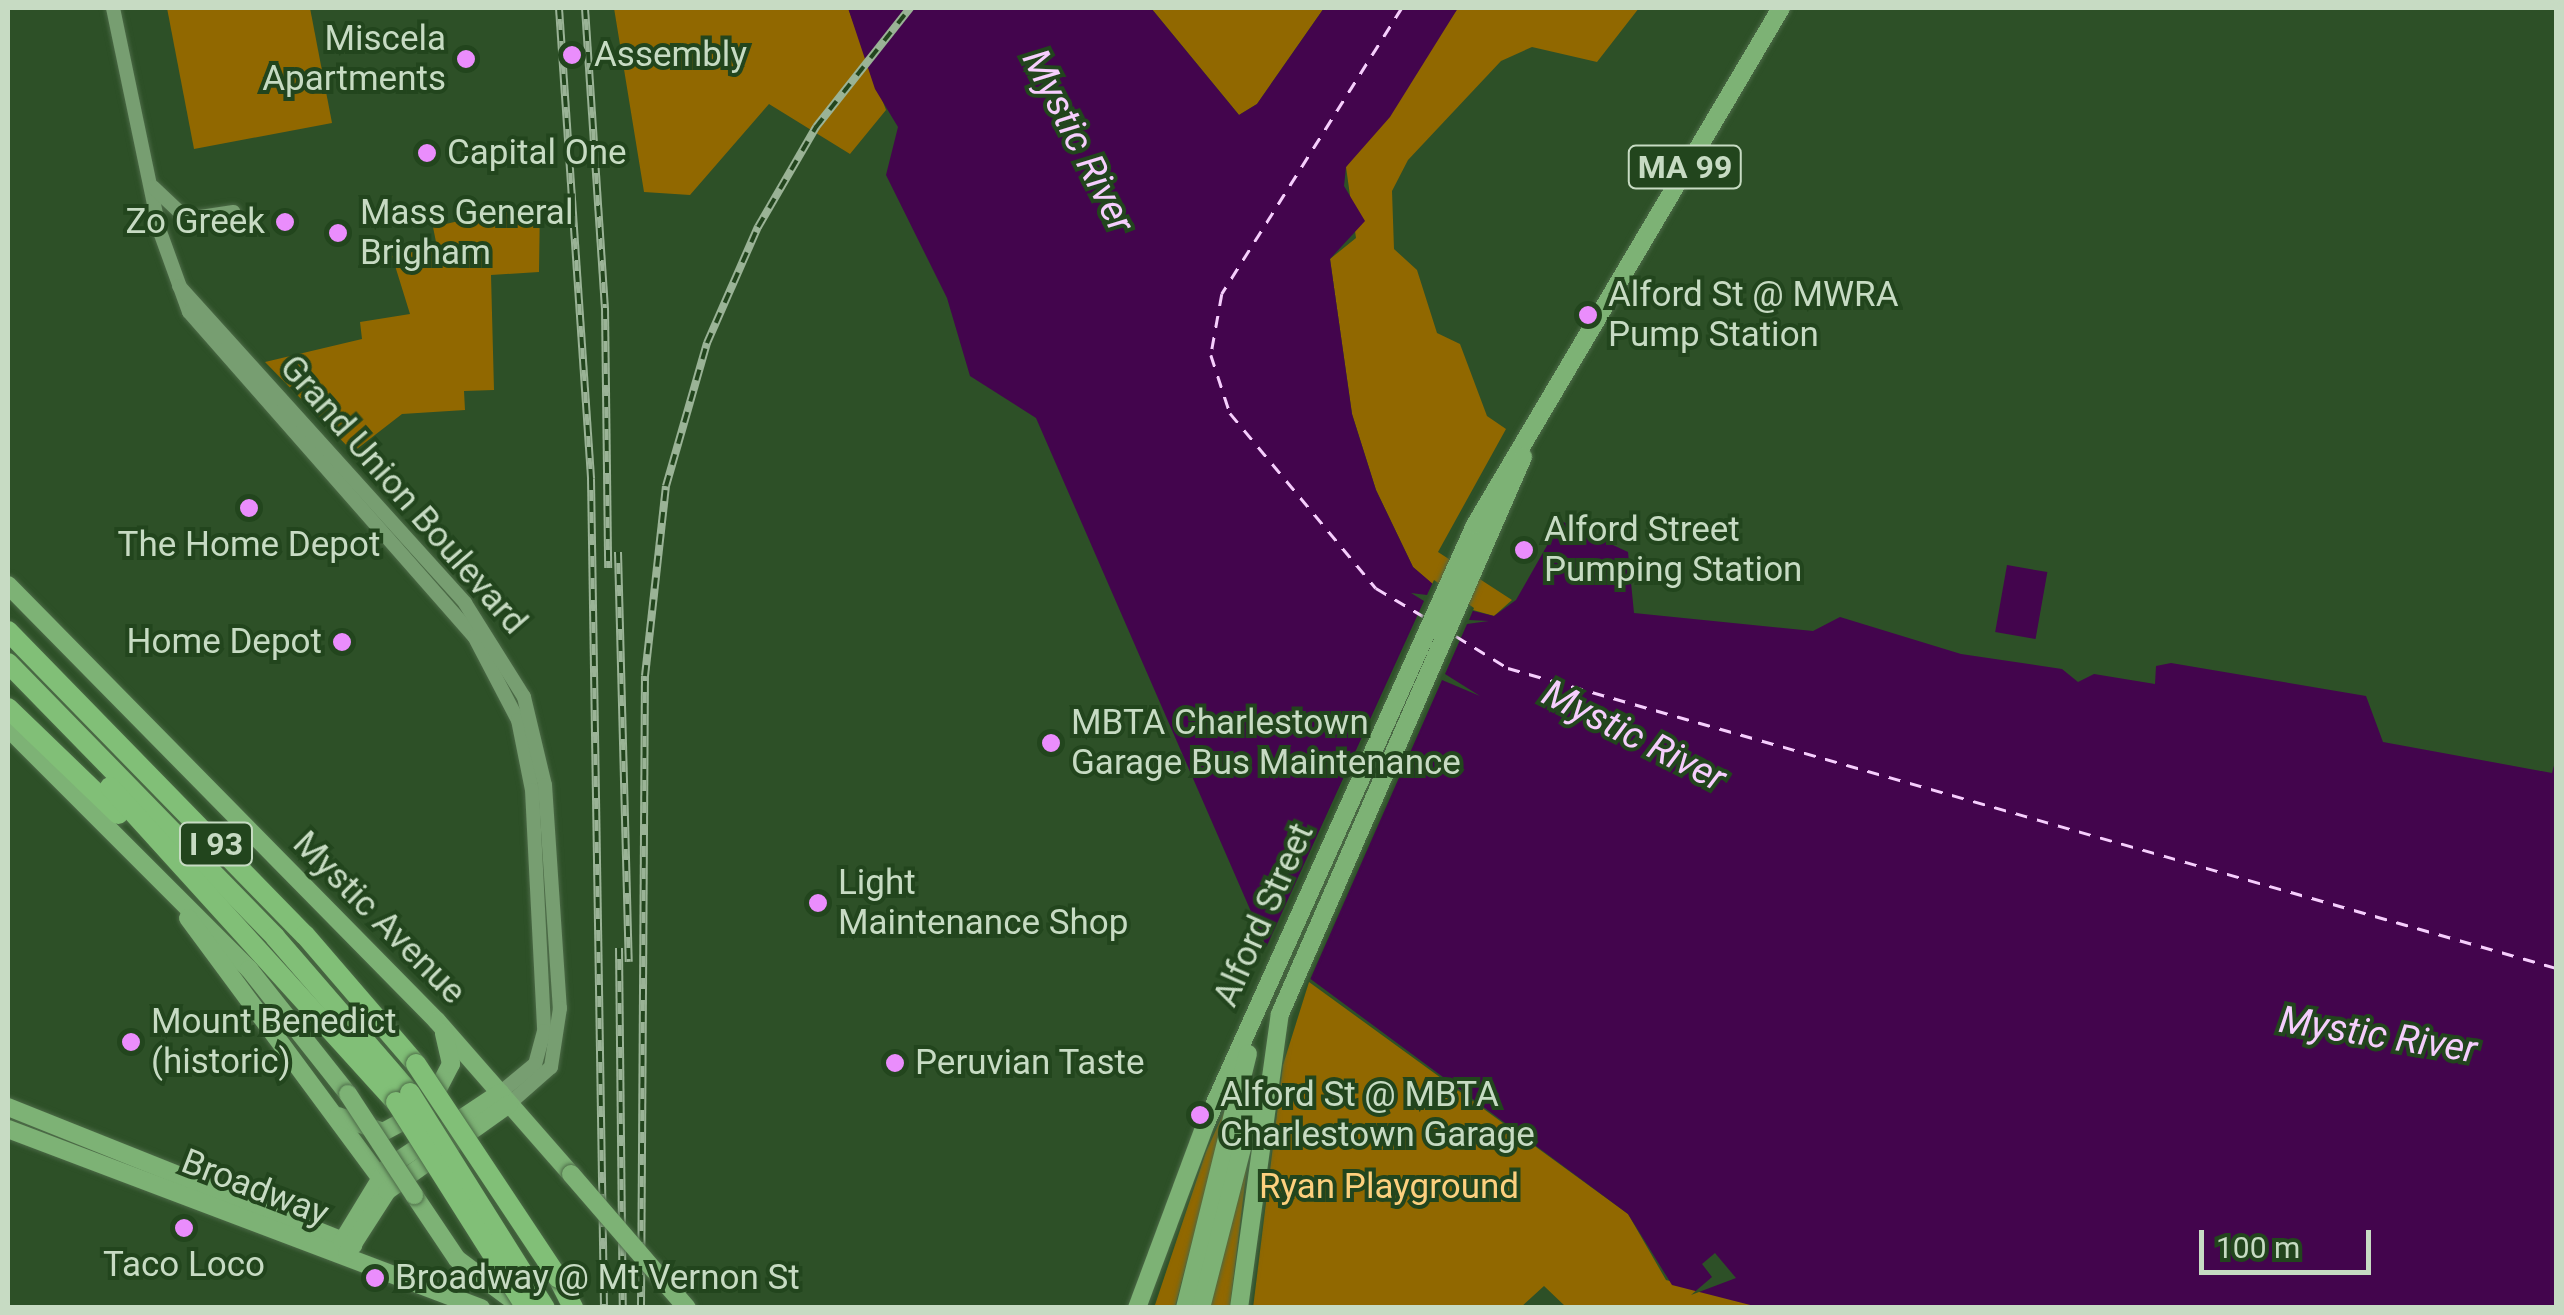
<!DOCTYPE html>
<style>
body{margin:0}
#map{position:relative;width:2564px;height:1315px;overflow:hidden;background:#2d5027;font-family:Roboto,sans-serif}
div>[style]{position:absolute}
.green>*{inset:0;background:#916800}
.water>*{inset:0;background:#43054d;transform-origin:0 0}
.pier>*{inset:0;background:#2d5027}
.ferry>*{height:2.5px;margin-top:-1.25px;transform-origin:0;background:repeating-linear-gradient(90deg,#f6cefd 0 12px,transparent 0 22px)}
.roads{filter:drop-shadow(0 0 2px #4c6a47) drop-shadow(0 0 2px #4c6a47)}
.minor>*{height:14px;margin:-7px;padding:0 7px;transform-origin:7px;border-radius:7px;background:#779e71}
.major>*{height:18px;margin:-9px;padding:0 9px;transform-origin:9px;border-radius:9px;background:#7db275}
.highway>*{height:20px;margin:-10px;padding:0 10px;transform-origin:10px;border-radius:10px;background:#81bf77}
.rail>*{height:8px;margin-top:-4px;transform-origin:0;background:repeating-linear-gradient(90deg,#22451d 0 11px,#9ab396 0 22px);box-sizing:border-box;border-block:2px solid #9ab396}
.bridges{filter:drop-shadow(0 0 2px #4c6a47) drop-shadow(0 0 2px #4c6a47)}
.major-bridge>*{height:18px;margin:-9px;padding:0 9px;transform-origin:9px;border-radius:9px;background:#7db275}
.highway-bridge>*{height:20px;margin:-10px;padding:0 10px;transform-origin:10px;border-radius:10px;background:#81bf77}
.dots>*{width:28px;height:28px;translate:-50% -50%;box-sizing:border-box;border:5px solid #22451d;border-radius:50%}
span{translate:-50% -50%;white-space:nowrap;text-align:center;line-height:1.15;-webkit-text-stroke:8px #22451d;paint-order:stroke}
.shield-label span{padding:2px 8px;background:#22451d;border:2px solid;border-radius:8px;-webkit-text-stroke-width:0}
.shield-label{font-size:32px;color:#c7dbc3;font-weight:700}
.poi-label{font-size:35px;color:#c7dbc3}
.right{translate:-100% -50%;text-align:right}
.left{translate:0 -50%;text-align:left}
.street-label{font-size:35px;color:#c7dbc3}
.park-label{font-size:35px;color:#fdd07e}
.water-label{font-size:38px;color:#f6cefd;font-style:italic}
.frame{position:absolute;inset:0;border:10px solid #c7dbc3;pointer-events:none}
.scale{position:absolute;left:2199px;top:1230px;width:172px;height:45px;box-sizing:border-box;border:5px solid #c7dbc3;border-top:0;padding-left:12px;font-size:30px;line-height:35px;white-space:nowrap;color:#c7dbc3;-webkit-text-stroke:8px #22451d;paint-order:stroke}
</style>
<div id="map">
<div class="green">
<div style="clip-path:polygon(167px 8px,310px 8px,332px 123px,194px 149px)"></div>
<div style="clip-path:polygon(614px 8px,848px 8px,886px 110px,850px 154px,769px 104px,690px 195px,644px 192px)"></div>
<div style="clip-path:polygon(1151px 8px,1324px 8px,1257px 104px,1239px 115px)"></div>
<div style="clip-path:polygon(1458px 8px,1639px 8px,1597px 62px,1532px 47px,1501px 61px,1408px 160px,1392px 191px,1394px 249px,1417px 270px,1437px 333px,1460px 344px,1487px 416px,1506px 429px,1438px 552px,1512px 600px,1494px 616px,1456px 605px,1413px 567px,1376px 490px,1352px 414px,1330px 259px,1356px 238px,1346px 167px)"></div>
<div style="clip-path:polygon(540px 202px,539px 272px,491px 275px,494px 390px,464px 391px,465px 410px,402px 414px,353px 452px,265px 362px,362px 339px,360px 322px,410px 314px,392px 256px,437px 247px,433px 227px)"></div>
<div style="clip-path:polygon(1309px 982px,1628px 1214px,1666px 1280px,1762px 1307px,1566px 1307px,1544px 1286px,1521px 1307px,1253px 1308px,1283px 1065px)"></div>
<div style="clip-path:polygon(1229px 1101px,1175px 1307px,1154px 1308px,1206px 1152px)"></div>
<div style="clip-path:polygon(1249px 1150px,1230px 1307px,1209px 1308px)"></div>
</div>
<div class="water">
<div style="clip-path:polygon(848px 8px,1151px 8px,1239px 115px,1257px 104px,1324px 8px,1458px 8px,1390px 117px,1346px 167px,1344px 186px,1365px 221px,1330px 259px,1352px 414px,1376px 490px,1413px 567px,1461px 608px,1494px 616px,1516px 600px,1561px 521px,1628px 552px,1634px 613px,1813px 631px,1840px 617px,1961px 654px,2062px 669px,2078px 682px,2094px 674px,2155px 684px,2156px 666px,2171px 663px,2366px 696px,2383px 742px,2552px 773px,2556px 758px,2556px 1307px,1762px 1308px,1672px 1285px,1628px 1214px,1266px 946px,1036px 418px,970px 376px,947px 298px,886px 175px,898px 127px,875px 89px)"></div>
<div style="left:2007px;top:565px;width:41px;height:68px;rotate:10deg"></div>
</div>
<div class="pier">
<div style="clip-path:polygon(1434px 580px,1474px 608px,1469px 620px,1489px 621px,1467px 624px,1445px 674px,1480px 696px,1442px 680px,1309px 982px,1264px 952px,1424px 601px,1411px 593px,1427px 595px)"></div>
<div style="clip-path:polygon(1715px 1253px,1736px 1278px,1691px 1295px,1712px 1277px,1702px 1264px)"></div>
</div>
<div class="ferry">
<div style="left:1402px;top:8px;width:338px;rotate:122.2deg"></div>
<div style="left:1222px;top:294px;width:62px;rotate:100.2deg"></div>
<div style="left:1211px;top:355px;width:61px;rotate:71.9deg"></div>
<div style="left:1230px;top:413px;width:228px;rotate:50.2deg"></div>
<div style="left:1376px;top:588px;width:55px;rotate:30.8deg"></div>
<div style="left:1456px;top:636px;width:61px;rotate:31.6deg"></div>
<div style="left:1508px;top:668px;width:1090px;rotate:15.97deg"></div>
</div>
<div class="roads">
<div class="minor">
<div style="left:113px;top:8px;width:226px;rotate:78.2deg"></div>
<div style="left:159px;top:229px;width:88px;rotate:70.1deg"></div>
<div style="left:189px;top:312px;width:432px;rotate:48.7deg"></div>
<div style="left:474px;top:636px;width:95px;rotate:62.4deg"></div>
<div style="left:518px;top:720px;width:71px;rotate:78.7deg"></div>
<div style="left:532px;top:790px;width:241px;rotate:87.1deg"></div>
<div style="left:544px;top:1031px;width:34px;rotate:105deg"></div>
<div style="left:535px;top:1064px;width:45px;rotate:140.4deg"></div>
<div style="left:153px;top:187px;width:47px;rotate:43.3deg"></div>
<div style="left:187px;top:219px;width:47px;rotate:-8.7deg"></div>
<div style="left:179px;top:286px;width:427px;rotate:47.9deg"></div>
<div style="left:465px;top:603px;width:111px;rotate:57.9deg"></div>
<div style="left:524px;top:697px;width:90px;rotate:76.6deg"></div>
<div style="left:545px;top:785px;width:224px;rotate:86.2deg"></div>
<div style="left:560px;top:1008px;width:60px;rotate:98.7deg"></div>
<div style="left:551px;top:1067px;width:56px;rotate:138.6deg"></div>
</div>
<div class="major">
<div style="left:8px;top:585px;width:612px;rotate:45.46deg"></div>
<div style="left:437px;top:1021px;width:203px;rotate:48.8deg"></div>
<div style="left:8px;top:728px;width:341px;rotate:45deg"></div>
<div style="left:249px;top:969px;width:159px;rotate:51.6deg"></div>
<div style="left:188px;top:918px;width:321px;rotate:53.5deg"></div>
<div style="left:379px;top:1176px;width:17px;rotate:28deg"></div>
<div style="left:8px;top:1107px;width:372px;rotate:21.8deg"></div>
<div style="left:338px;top:1116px;width:48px;rotate:19.6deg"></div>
<div style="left:383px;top:1132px;width:51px;rotate:-28.1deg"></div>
<div style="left:428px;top:1108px;width:50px;rotate:-62.4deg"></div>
<div style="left:451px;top:1064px;width:32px;rotate:-103deg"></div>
<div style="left:8px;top:1129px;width:506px;rotate:20.73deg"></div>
<div style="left:414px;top:1195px;width:77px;rotate:56.1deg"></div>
<div style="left:457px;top:1259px;width:82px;rotate:36.6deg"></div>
<div style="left:342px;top:1242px;width:87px;rotate:-58.7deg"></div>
<div style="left:387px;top:1168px;width:136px;rotate:-33.6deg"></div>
<div style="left:347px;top:1253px;width:74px;rotate:-57.2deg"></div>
<div style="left:387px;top:1191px;width:150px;rotate:-35.5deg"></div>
<div style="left:654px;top:1270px;width:50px;rotate:49deg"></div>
<div style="left:1137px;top:1308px;width:195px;rotate:-69.6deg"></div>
<div style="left:1205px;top:1125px;width:658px;rotate:-65.77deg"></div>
<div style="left:1475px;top:525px;width:601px;rotate:-59.38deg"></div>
<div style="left:1185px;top:1308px;width:262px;rotate:-76.1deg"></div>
<div style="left:1201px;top:1308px;width:225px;rotate:-75.6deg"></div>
<div style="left:1239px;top:1308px;width:297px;rotate:-82.1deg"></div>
<div style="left:1280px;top:1014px;width:608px;rotate:-66.43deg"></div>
</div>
<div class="highway">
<div style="left:8px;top:631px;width:425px;rotate:45.7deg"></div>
<div style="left:305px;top:935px;width:170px;rotate:49.3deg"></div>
<div style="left:8px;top:663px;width:383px;rotate:45.7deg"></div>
<div style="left:275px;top:937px;width:206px;rotate:49.1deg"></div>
<div style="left:8px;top:708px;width:153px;rotate:43.9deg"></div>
<div style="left:110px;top:787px;width:425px;rotate:47.8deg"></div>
<div style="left:558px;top:1278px;width:34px;rotate:63deg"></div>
</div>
</div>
<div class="rail">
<div style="left:559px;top:8px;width:472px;rotate:86.1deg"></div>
<div style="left:591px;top:479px;width:829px;rotate:89.1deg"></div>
<div style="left:585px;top:8px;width:301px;rotate:86.2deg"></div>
<div style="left:605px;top:308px;width:260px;rotate:89.3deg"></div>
<div style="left:618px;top:552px;width:410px;rotate:88.5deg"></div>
<div style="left:619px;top:948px;width:360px;rotate:89.4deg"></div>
<div style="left:641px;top:1308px;width:632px;rotate:-89.64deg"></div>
<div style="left:645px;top:676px;width:191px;rotate:-83.7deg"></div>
<div style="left:666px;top:486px;width:149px;rotate:-74deg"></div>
<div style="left:707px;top:343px;width:127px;rotate:-66.3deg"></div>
<div style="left:758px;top:227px;width:116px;rotate:-59.9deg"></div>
<div style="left:816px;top:127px;width:152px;rotate:-51.7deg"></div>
</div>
<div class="bridges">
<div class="major-bridge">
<div style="left:348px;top:1094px;width:121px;rotate:56.8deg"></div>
<div style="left:571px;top:1174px;width:127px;rotate:49.2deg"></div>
</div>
<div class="highway-bridge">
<div style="left:416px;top:1064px;width:257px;rotate:56.4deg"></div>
<div style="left:410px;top:1093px;width:254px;rotate:57.9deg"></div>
<div style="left:396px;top:1102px;width:244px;rotate:57.7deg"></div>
</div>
</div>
<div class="dots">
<div style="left:572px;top:55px;background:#ea8dfc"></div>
<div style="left:466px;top:59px;background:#ea8dfc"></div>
<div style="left:427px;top:153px;background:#ea8dfc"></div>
<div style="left:285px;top:222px;background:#ea8dfc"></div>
<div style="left:338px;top:233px;background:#ea8dfc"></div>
<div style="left:1588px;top:315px;background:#ea8dfc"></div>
<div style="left:249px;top:508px;background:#ea8dfc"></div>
<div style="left:1524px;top:550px;background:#ea8dfc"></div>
<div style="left:342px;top:642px;background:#ea8dfc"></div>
<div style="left:1051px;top:743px;background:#ea8dfc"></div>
<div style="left:818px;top:903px;background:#ea8dfc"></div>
<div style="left:131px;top:1042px;background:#ea8dfc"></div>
<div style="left:895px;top:1063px;background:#ea8dfc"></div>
<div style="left:1200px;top:1115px;background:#ea8dfc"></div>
<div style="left:184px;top:1228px;background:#ea8dfc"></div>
<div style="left:375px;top:1278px;background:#ea8dfc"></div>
</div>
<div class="shield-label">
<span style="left:1685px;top:167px">MA 99</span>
<span style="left:216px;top:844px">I 93</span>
</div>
<div class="poi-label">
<span class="right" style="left:446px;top:59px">Miscela<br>Apartments</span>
<span class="left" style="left:594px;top:55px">Assembly</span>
<span class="left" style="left:447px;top:153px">Capital One</span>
<span class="left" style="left:360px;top:233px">Mass General<br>Brigham</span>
<span class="right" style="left:265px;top:222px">Zo Greek</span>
<span class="left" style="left:1608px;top:315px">Alford St @ MWRA<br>Pump Station</span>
<span class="left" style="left:1544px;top:550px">Alford Street<br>Pumping Station</span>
<span style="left:249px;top:545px">The Home Depot</span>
<span class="right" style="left:322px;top:642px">Home Depot</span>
<span class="left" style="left:1071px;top:743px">MBTA Charlestown<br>Garage Bus Maintenance</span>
<span class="left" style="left:838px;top:903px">Light<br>Maintenance Shop</span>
<span class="left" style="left:151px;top:1042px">Mount Benedict<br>(historic)</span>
<span class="left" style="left:915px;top:1063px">Peruvian Taste</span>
<span class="left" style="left:1220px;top:1115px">Alford St @ MBTA<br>Charlestown Garage</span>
<span style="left:184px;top:1265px">Taco Loco</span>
<span class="left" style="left:395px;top:1278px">Broadway @ Mt Vernon St</span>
</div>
<div class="street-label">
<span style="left:403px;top:495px;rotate:49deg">Grand Union Boulevard</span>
<span style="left:1264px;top:915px;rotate:-66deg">Alford Street</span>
<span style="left:379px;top:918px;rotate:45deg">Mystic Avenue</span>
<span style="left:255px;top:1188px;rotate:21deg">Broadway</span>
</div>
<div class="park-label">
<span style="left:1389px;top:1187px">Ryan Playground</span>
</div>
<div class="water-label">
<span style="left:1078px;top:141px;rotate:63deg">Mystic River</span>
<span style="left:1634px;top:736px;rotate:27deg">Mystic River</span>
<span style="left:2378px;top:1035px;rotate:9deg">Mystic River</span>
</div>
<div class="frame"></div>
<div class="scale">100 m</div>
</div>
